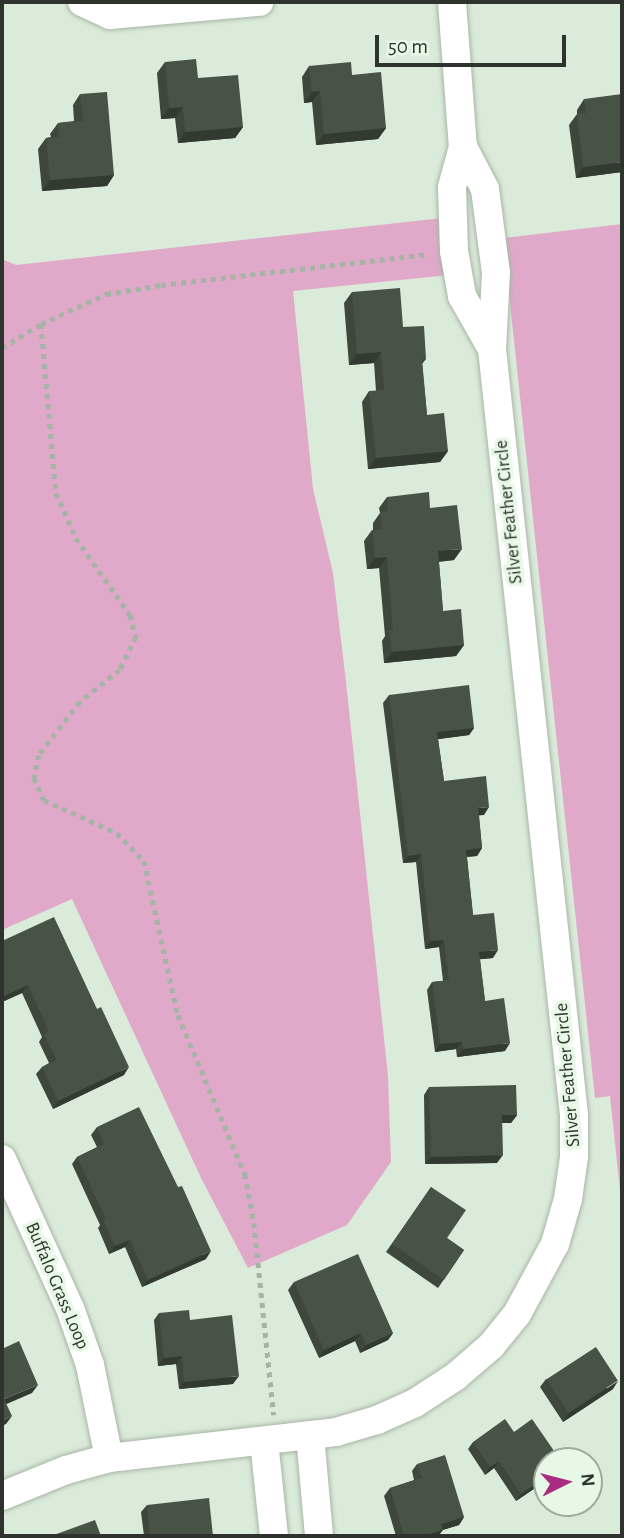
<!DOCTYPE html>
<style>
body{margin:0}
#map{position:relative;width:624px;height:1538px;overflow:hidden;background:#dbebd9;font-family:"Alegreya Sans",sans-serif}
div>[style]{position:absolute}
.green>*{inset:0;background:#e0a9c9}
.path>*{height:4.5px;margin-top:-2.25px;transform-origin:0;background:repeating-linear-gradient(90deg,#a6b3a5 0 5px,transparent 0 10px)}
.roads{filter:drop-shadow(0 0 2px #a8b6a6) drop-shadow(0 0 2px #a8b6a6)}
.street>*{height:28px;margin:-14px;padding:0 14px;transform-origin:14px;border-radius:14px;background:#fff}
.wall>*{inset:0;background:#3d483b}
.shaded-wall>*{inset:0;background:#323b30}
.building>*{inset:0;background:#475445;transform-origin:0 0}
span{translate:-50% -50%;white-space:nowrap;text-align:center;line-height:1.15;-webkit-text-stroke:7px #e8f8e6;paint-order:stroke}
.street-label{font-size:19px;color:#2e342d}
.frame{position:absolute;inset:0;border:4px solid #2e342d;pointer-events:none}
.north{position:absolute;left:533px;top:1447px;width:70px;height:70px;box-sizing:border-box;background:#e8f8e6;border:2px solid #9eaa9c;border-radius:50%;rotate:84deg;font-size:19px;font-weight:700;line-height:28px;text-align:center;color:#2e342d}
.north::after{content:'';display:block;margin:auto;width:24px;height:32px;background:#a82d81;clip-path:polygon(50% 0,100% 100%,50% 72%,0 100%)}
.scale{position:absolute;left:375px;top:35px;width:191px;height:32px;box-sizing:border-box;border:4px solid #2e342d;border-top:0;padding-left:9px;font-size:21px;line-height:24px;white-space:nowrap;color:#2e342d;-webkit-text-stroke:5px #e8f8e6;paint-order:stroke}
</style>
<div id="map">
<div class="green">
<div style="clip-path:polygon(443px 218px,449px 275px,293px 291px,313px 489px,333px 573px,346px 682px,388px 1076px,391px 1162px,347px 1225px,248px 1268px,201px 1178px,72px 899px,2px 930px,2px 259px,16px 265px)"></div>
<div style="clip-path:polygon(622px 224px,622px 1209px,610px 1096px,595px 1098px,503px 238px)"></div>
</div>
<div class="path">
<div style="left:41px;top:324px;width:170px;rotate:84.9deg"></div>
<div style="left:56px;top:493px;width:49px;rotate:66deg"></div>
<div style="left:76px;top:538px;width:94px;rotate:55deg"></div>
<div style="left:130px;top:615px;width:23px;rotate:75deg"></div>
<div style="left:136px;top:637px;width:37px;rotate:116deg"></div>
<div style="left:120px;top:670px;width:51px;rotate:141.3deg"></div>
<div style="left:80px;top:702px;width:67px;rotate:127.7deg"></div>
<div style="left:39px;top:755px;width:24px;rotate:102deg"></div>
<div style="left:34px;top:778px;width:24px;rotate:66deg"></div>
<div style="left:44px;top:800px;width:80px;rotate:24.3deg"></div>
<div style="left:117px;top:833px;width:39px;rotate:46deg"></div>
<div style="left:144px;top:861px;width:158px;rotate:77.6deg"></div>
<div style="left:178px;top:1015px;width:173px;rotate:67.2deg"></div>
<div style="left:245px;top:1174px;width:50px;rotate:79.6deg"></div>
<div style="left:254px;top:1223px;width:193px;rotate:84.1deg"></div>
<div style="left:2px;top:348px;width:46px;rotate:-31.6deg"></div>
<div style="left:41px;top:324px;width:72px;rotate:-24.8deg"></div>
<div style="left:106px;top:294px;width:56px;rotate:-9.3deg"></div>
<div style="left:161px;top:285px;width:270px;rotate:-6.6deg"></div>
</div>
<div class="roads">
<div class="street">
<div style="left:82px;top:2px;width:31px;rotate:25deg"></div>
<div style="left:110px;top:15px;width:150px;rotate:-5deg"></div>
<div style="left:452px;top:2px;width:145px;rotate:85.7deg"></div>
<div style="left:463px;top:147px;width:41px;rotate:105.4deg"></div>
<div style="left:452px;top:187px;width:64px;rotate:88.2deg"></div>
<div style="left:454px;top:251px;width:46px;rotate:79.9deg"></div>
<div style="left:462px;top:296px;width:61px;rotate:60.5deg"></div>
<div style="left:2px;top:1159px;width:164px;rotate:65.5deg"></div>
<div style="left:70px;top:1308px;width:60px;rotate:70.7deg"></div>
<div style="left:90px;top:1365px;width:95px;rotate:78.5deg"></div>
<div style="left:310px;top:1435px;width:101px;rotate:84.9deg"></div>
<div style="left:264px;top:1441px;width:96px;rotate:84deg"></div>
<div style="left:2px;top:1496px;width:69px;rotate:-22.1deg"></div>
<div style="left:66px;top:1470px;width:45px;rotate:-15.6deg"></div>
<div style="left:109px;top:1458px;width:228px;rotate:-6.5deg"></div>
<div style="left:336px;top:1432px;width:43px;rotate:-16.3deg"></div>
<div style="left:377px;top:1420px;width:42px;rotate:-24.1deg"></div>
<div style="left:415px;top:1403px;width:48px;rotate:-33deg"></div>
<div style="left:455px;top:1377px;width:48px;rotate:-40.7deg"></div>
<div style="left:491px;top:1346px;width:41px;rotate:-50.9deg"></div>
<div style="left:517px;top:1314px;width:80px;rotate:-61.5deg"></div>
<div style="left:555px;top:1244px;width:47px;rotate:-73.9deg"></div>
<div style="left:568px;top:1199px;width:42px;rotate:-81.9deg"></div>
<div style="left:574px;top:1157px;width:42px;rotate:-90deg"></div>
<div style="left:574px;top:1115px;width:770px;rotate:-96.11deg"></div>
<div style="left:492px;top:349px;width:76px;rotate:-87deg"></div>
<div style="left:496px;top:273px;width:85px;rotate:-97.5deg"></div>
<div style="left:485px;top:189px;width:47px;rotate:-117.6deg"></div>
</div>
</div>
<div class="wall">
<div style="clip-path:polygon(165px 62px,198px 78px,243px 127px,235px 138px,178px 143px,175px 118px,161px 119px,157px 73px)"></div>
<div style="clip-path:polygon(309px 66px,352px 75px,386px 128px,378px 139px,316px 145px,312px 102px,304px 103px,302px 77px)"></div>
<div style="clip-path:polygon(80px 94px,114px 175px,107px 186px,42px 191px,38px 149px,46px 138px,51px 137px,50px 134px,58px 123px,74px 121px,73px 105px)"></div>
<div style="clip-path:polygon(584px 99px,622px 172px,576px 178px,569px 125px,577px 114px,577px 110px)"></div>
<div style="clip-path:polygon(352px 292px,403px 327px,426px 359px,422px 364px,427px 415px,448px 451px,440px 462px,368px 469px,362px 402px,369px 391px,376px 391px,374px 363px,349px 365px,344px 303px)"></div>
<div style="clip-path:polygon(387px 497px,430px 508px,454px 560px,439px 562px,443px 611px,464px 645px,456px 656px,384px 663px,382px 641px,385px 636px,379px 568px,367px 569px,364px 541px,372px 530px,373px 530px,373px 523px,380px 513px,379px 508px)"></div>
<div style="clip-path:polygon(389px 695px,474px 728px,469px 735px,438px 739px,444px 781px,484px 815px,479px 815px,482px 848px,477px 856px,467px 857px,473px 915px,493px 958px,480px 959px,485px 1001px,505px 1051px,457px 1057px,456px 1049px,435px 1052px,427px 990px,432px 982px,443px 981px,439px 947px,425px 949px,416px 862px,403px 863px,383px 703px)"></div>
<div style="clip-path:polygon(2px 941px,124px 1075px,53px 1109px,36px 1074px,42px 1067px,49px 1063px,39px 1042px,42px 1037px,22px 993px,2px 1002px)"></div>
<div style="clip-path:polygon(429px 1087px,517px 1115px,511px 1123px,502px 1123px,497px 1163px,425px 1164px,424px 1095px)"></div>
<div style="clip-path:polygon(97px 1127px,206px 1259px,142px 1287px,125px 1247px,109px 1254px,98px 1228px,100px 1225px,72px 1164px,77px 1157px,97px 1147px,91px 1135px)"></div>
<div style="clip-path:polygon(431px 1187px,447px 1238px,464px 1250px,438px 1288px,386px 1252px)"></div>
<div style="clip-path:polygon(294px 1282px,393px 1333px,388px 1340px,360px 1353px,355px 1341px,319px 1358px,288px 1290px)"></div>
<div style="clip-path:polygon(159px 1313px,190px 1320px,233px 1384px,179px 1389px,176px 1364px,158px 1366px,154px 1320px)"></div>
<div style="clip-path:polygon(546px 1379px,613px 1389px,563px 1422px,540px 1387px)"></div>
<div style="clip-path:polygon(514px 1432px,547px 1461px,547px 1480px,516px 1501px,494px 1468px,485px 1475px,468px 1449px,473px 1442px)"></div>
<div style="clip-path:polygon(417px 1464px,464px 1517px,459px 1525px,443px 1530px,438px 1536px,396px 1536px,384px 1496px,390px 1488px,414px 1480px,412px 1471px)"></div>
<div style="clip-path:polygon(147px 1505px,213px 1536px,144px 1536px,141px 1512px)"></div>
</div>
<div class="shaded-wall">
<div style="clip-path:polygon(320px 91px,312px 102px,304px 103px,312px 92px)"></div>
<div style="clip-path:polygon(183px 107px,175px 118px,161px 119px,169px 108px)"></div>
<div style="clip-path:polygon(243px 127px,235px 138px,178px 143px,185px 132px)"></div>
<div style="clip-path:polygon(386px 128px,378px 139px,316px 145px,324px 134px)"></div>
<div style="clip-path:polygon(622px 162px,622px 172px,576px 178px,583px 167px)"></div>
<div style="clip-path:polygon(114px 175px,107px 186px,42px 191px,50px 180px)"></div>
<div style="clip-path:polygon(381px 352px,374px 363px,349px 365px,357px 354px)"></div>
<div style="clip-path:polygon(448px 451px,440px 462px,368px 469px,376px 458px)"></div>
<div style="clip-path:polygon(462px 549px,454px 560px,430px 562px,438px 551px)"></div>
<div style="clip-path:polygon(387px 557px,379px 568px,367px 569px,375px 558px)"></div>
<div style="clip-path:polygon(464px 645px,456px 656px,384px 663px,392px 652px)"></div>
<div style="clip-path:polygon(474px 728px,469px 735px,432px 740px,437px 732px)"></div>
<div style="clip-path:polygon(489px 807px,484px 815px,473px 816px,478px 808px)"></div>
<div style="clip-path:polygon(482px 848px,477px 856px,461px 857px,466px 850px)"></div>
<div style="clip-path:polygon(421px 854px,416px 862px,403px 863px,408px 856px)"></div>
<div style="clip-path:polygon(444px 940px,439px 947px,425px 949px,430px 941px)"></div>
<div style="clip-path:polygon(498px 950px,493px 958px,473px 960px,479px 952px)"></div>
<div style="clip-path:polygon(28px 985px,22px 993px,2px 1002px,2px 997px)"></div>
<div style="clip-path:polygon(462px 1042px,456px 1049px,435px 1052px,440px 1044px)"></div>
<div style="clip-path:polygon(510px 1043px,505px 1051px,457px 1057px,463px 1049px)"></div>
<div style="clip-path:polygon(129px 1067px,124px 1075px,53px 1109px,58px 1101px)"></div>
<div style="clip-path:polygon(502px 1115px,517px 1115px,511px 1123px,497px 1123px)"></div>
<div style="clip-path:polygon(503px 1155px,497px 1163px,425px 1164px,431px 1157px)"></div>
<div style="clip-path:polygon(130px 1240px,125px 1247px,109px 1254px,115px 1246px)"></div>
<div style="clip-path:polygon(211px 1251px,206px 1259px,142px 1287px,148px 1280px)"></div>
<div style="clip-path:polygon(361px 1333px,355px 1341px,319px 1358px,324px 1350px)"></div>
<div style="clip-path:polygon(393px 1333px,388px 1340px,360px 1353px,366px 1345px)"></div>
<div style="clip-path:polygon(182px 1356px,176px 1364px,158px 1366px,164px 1358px)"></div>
<div style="clip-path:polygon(239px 1376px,233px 1384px,179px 1389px,184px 1382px)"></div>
<div style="clip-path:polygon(618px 1381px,613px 1389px,563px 1422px,568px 1414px)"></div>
<div style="clip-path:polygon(38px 1385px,32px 1393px,2px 1406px,4px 1399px)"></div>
<div style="clip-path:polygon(12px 1416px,6px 1424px,2px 1426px,2px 1421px)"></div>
<div style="clip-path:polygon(499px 1461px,494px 1468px,485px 1475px,490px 1467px)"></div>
<div style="clip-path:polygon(547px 1476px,547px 1480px,516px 1501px,521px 1494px)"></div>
<div style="clip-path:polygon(464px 1517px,459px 1525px,435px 1532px,441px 1524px)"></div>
<div style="clip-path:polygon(443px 1530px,438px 1536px,422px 1536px)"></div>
</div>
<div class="building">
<div style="clip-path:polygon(196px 59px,198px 78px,238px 75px,243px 127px,185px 132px,183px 107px,169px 108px,165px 62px)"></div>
<div style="clip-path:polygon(351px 62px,352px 75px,381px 72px,386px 128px,324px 134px,320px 91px,312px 92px,309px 66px)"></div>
<div style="clip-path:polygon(107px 92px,114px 175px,50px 180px,46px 138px,59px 137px,58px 123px,83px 121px,80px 94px)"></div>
<div style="clip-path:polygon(622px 94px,622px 162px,583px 167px,577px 114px,586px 113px,584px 99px)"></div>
<div style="clip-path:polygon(400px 288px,403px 327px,424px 326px,426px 359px,422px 359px,427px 415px,444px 413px,448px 451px,376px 458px,369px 391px,384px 390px,381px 352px,357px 354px,352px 292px)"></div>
<div style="clip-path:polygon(429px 492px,430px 508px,457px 505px,462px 549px,438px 551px,443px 611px,461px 609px,464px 645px,392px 652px,389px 630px,393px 630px,387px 557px,375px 558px,372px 530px,382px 529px,380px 512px,388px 511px,387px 497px)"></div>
<div style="clip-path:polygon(469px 685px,474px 728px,437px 732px,444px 781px,486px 776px,489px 807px,478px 808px,482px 848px,466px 850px,473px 915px,494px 913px,498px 950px,479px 952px,485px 1001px,504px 998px,510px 1043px,463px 1049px,462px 1042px,440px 1044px,432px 982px,449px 980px,444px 940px,430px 941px,421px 854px,408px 856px,389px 695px)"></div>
<div style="clip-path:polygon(54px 917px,97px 1009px,101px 1007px,129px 1067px,58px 1101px,42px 1067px,57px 1060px,44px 1034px,49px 1032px,28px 985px,2px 997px,2px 953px,5px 952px,2px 941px)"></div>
<div style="clip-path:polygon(516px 1085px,517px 1115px,502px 1115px,503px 1155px,431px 1157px,429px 1087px)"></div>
<div style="clip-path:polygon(139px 1107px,178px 1187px,182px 1186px,211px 1251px,148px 1280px,130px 1240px,115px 1246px,103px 1220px,106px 1219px,77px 1157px,104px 1144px,97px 1127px)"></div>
<div style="clip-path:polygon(431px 1187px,466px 1210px,447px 1238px,464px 1250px,444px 1280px,392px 1244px)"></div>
<div style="clip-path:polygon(358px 1254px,393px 1333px,366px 1345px,361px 1333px,324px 1350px,294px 1282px)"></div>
<div style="clip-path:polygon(189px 1310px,190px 1320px,232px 1315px,239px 1376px,184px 1382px,182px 1356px,164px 1358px,159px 1313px)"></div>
<div style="clip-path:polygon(19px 1341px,38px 1385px,4px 1399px,12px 1416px,2px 1421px,2px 1349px)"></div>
<div style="left:596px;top:1347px;width:40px;height:59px;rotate:57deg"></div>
<div style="clip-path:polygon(505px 1419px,514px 1432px,532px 1419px,561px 1461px,547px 1461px,547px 1476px,521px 1494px,499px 1461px,490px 1467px,473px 1442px)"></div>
<div style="clip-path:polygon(445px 1455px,464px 1517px,441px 1524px,443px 1530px,422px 1536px,404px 1536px,390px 1488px,422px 1478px,417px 1464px)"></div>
<div style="clip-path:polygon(209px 1498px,213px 1536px,150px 1536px,147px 1505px)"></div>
<div style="clip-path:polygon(95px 1520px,101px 1536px,51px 1536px)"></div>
</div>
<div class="street-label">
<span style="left:509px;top:512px;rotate:-96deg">Silver Feather Circle</span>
<span style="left:568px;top:1075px;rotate:-95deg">Silver Feather Circle</span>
<span style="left:57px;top:1286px;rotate:67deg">Buffalo Grass Loop</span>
</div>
<div class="frame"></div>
<div class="north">N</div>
<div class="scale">50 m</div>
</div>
